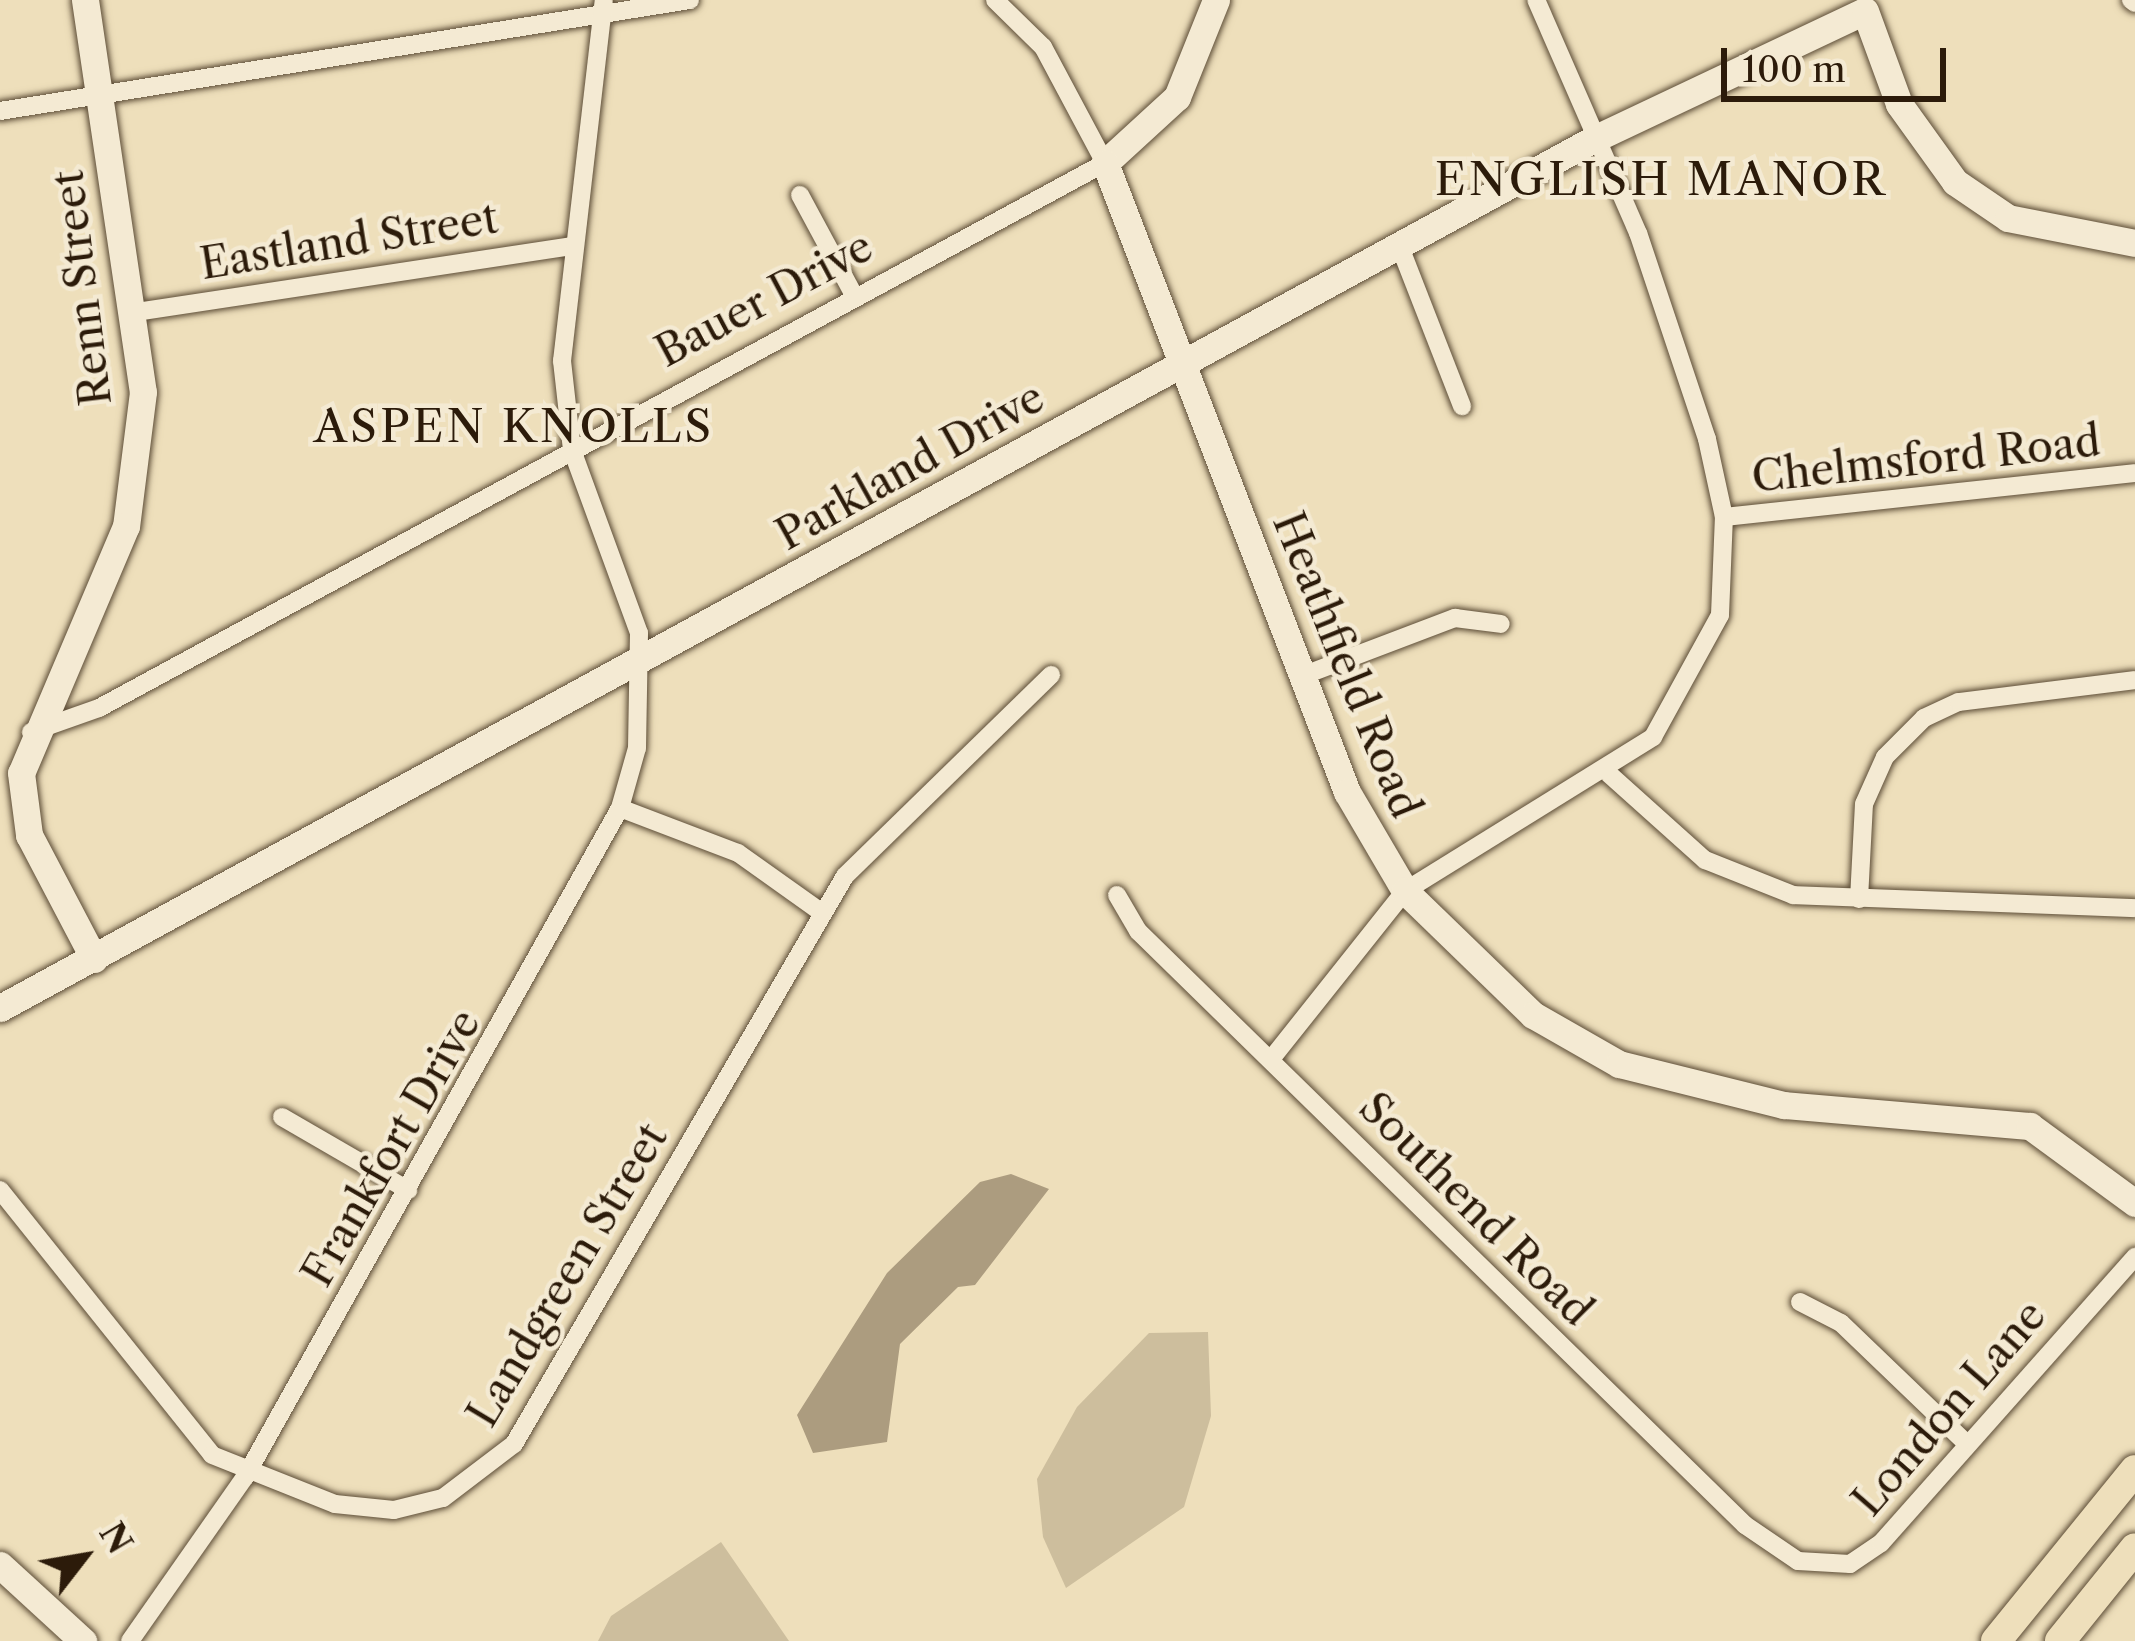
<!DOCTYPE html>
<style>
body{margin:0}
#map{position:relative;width:2135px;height:1641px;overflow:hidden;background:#eedfbb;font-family:"Libre Caslon Text",serif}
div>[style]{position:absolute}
.green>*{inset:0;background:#cdbe9d}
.water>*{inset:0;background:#ac9c7f}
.roads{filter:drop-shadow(0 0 3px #5c4c36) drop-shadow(0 0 3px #5c4c36)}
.street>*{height:18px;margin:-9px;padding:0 9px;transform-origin:9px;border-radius:9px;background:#f4ead3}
.secondary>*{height:27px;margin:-13.5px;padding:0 13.5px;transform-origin:13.5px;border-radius:13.5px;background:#f4ead3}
.primary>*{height:30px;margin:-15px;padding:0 15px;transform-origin:15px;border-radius:15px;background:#eedfbb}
span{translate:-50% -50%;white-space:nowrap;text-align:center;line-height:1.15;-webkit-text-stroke:9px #f4ead3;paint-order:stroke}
.street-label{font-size:42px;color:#2c1b0a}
.neighbourhood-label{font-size:45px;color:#2c1b0a;letter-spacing:3px}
.north{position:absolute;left:24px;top:1497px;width:120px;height:120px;-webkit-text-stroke:9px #f4ead3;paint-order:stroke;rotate:59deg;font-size:33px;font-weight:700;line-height:48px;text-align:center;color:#2c1b0a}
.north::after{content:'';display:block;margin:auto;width:42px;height:54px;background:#2c1b0a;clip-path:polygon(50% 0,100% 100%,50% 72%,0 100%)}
.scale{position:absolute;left:1721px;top:48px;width:225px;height:54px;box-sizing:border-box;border:6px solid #2c1b0a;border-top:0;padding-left:15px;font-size:36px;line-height:42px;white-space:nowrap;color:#2c1b0a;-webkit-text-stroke:9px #f4ead3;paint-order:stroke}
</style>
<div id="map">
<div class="green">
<div style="clip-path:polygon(1208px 1332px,1211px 1416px,1184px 1507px,1066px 1588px,1043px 1537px,1037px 1479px,1077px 1407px,1149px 1333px)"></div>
<div style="clip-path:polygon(721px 1542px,789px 1641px,598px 1641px,611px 1616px)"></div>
</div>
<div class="water">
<div style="clip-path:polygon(1011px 1174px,1049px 1189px,975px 1285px,958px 1287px,900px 1344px,887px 1442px,813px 1453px,797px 1415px,887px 1273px,980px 1182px)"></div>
</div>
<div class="roads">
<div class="street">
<div style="left:2131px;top:0;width:5px;rotate:37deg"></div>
<div style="left:0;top:111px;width:699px;rotate:-9.14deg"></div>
<div style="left:800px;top:195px;width:116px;rotate:61.7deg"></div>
<div style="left:1400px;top:247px;width:171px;rotate:68.7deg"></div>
<div style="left:136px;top:312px;width:443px;rotate:-8.6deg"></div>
<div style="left:1724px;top:517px;width:413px;rotate:-6.1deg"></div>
<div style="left:1302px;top:676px;width:164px;rotate:-20.8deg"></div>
<div style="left:1455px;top:618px;width:46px;rotate:7.4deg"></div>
<div style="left:31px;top:732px;width:72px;rotate:-19.4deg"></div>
<div style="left:99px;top:708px;width:1144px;rotate:-28.45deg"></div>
<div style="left:1105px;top:163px;width:132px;rotate:-118.1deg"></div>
<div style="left:1043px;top:47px;width:67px;rotate:-135.6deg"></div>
<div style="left:1609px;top:774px;width:129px;rotate:41.9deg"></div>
<div style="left:1705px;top:860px;width:95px;rotate:21.7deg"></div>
<div style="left:1793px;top:895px;width:342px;rotate:2.2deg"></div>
<div style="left:620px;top:808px;width:126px;rotate:20.9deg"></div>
<div style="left:738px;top:853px;width:102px;rotate:35.4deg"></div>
<div style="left:1117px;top:895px;width:42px;rotate:59.7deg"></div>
<div style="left:1138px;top:931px;width:849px;rotate:44.38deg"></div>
<div style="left:1745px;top:1525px;width:64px;rotate:34.2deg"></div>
<div style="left:1798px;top:1561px;width:52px;rotate:3.3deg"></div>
<div style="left:1850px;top:1564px;width:37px;rotate:-34deg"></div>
<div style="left:1881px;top:1543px;width:383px;rotate:-48.4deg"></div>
<div style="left:1859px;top:899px;width:95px;rotate:-87deg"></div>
<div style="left:1864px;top:804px;width:51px;rotate:-65.9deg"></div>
<div style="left:1885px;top:757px;width:55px;rotate:-45deg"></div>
<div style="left:1924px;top:718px;width:38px;rotate:-25deg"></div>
<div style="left:1959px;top:702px;width:177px;rotate:-7.1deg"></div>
<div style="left:1272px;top:1058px;width:213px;rotate:-51.5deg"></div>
<div style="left:1405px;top:891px;width:292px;rotate:-31.8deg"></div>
<div style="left:1653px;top:737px;width:139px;rotate:-61.2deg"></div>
<div style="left:1720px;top:615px;width:98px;rotate:-87.7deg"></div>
<div style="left:1724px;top:517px;width:80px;rotate:-102.3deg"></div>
<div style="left:1707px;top:439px;width:217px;rotate:-108.5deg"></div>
<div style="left:1638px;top:233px;width:254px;rotate:-113.6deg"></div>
<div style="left:282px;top:1117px;width:146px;rotate:30.1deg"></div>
<div style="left:0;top:1190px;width:339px;rotate:51.3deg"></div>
<div style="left:212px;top:1455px;width:132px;rotate:21.7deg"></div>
<div style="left:335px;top:1504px;width:59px;rotate:5.8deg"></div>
<div style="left:394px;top:1510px;width:50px;rotate:-13.8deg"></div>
<div style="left:443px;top:1498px;width:89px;rotate:-37.3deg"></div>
<div style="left:514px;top:1444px;width:657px;rotate:-59.77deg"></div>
<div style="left:845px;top:876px;width:288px;rotate:-44.3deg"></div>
<div style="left:1800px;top:1302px;width:46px;rotate:27.1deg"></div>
<div style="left:1841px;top:1323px;width:170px;rotate:43.8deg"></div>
<div style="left:130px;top:1641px;width:200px;rotate:-55deg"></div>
<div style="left:245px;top:1477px;width:767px;rotate:-60.73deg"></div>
<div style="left:620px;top:808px;width:62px;rotate:-74.2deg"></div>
<div style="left:637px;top:748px;width:115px;rotate:-89deg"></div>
<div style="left:639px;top:633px;width:195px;rotate:-110.1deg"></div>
<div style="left:572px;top:450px;width:90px;rotate:-96.4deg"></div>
<div style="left:562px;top:361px;width:363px;rotate:-83.4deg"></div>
</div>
<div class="secondary">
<div style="left:85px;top:0;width:396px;rotate:81.6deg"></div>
<div style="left:143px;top:392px;width:135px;rotate:97.2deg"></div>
<div style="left:126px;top:526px;width:268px;rotate:113deg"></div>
<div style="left:21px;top:773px;width:63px;rotate:82.6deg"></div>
<div style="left:29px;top:835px;width:140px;rotate:62.3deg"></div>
<div style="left:1216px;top:0;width:105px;rotate:111.9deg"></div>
<div style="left:1177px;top:97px;width:98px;rotate:137.5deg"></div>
<div style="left:1105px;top:163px;width:674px;rotate:68.96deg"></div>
<div style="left:1347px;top:792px;width:115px;rotate:59.6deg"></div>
<div style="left:1405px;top:891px;width:178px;rotate:44.1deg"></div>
<div style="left:1533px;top:1015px;width:99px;rotate:29.7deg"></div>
<div style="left:1619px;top:1064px;width:170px;rotate:14deg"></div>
<div style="left:1784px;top:1105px;width:247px;rotate:4.9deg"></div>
<div style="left:2030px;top:1126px;width:130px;rotate:36.3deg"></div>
<div style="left:0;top:1008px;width:1818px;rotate:-28.6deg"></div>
<div style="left:1596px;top:138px;width:297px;rotate:-25.3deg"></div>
<div style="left:1865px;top:11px;width:99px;rotate:69.9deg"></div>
<div style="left:1899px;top:104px;width:96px;rotate:54.3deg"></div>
<div style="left:1955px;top:182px;width:64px;rotate:34.2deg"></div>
<div style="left:2008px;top:218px;width:129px;rotate:11.1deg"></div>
<div style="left:0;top:1565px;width:113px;rotate:42.5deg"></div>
</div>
<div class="primary">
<div style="left:1996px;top:1641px;width:220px;rotate:-50.9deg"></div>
<div style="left:2060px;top:1641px;width:119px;rotate:-51.1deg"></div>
</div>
</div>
<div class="street-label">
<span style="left:349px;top:241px;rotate:-9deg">Eastland Street</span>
<span style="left:82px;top:288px;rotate:-97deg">Renn Street</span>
<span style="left:764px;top:299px;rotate:-28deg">Bauer Drive</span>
<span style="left:1926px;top:459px;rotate:-6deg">Chelmsford Road</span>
<span style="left:910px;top:466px;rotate:-29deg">Parkland Drive</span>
<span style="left:1347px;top:665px;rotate:68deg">Heathfield Road</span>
<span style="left:391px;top:1148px;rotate:-60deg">Frankfort Drive</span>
<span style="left:1476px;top:1209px;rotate:45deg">Southend Road</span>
<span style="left:567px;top:1275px;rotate:-59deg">Landgreen Street</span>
<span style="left:1949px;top:1408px;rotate:-49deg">London Lane</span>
</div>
<div class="neighbourhood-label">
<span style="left:1661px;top:180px">ENGLISH MANOR</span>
<span style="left:514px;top:427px">ASPEN KNOLLS</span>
</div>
<div class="north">N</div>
<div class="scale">100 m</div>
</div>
